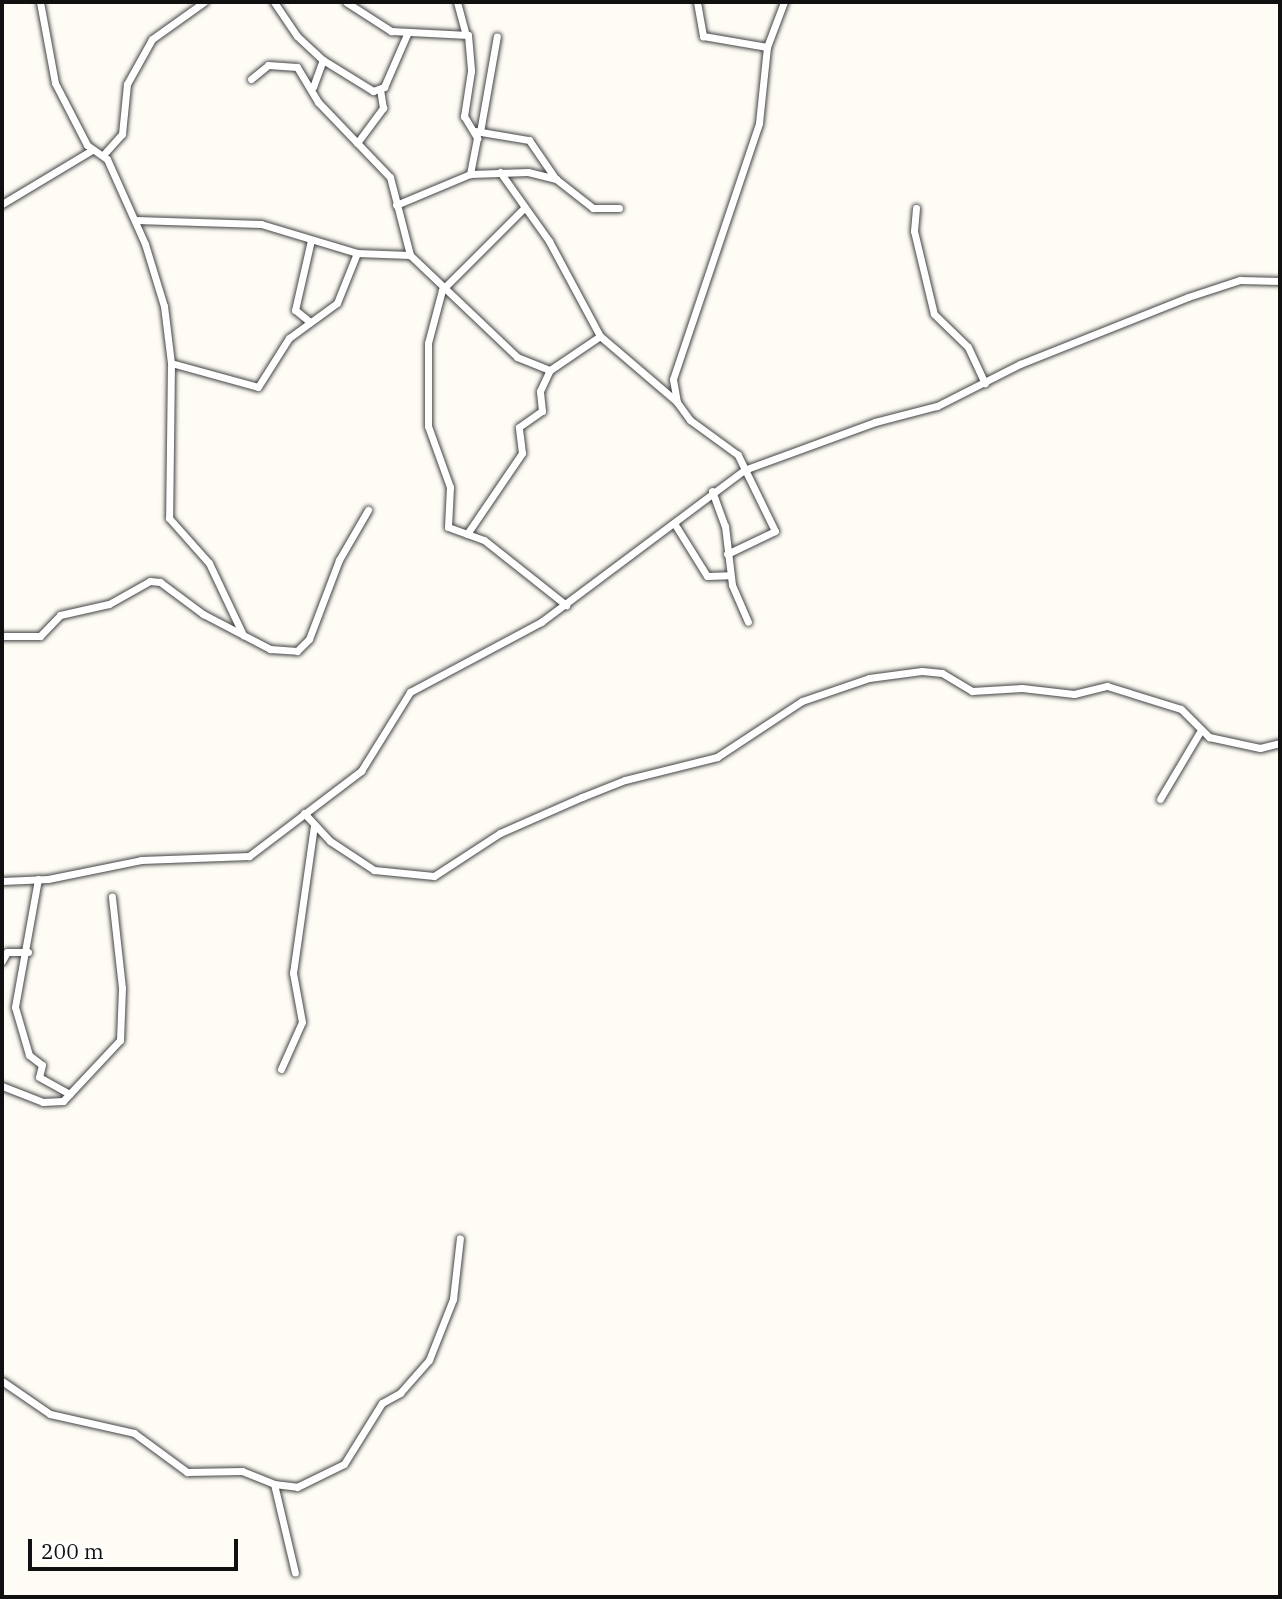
<!DOCTYPE html>
<style>
body{margin:0}
#map{position:relative;width:1282px;height:1599px;overflow:hidden;background:#fefcf5;font-family:"IBM Plex Serif",serif}
div>[style]{position:absolute}
.roads{filter:drop-shadow(0 0 2px #434343) drop-shadow(0 0 2px #434343)}
.minor>*{height:7px;margin:-3.5px;padding:0 3.5px;transform-origin:3.5px;border-radius:3.5px;background:#fff}
span{translate:-50% -50%;white-space:nowrap;text-align:center;line-height:1.15;-webkit-text-stroke:7px #fff;paint-order:stroke}
.frame{position:absolute;inset:0;border:4px solid #101010;pointer-events:none}
.scale{position:absolute;left:28px;top:1539px;width:210px;height:32px;box-sizing:border-box;border:4px solid #101010;border-top:0;padding-left:9px;font-size:21px;line-height:24px;white-space:nowrap;color:#101010;-webkit-text-stroke:5px #fff;paint-order:stroke}
</style>
<div id="map">
<div class="roads">
<div class="minor">
<div style="left:40px;top:2px;width:82px;rotate:79.5deg"></div>
<div style="left:55px;top:83px;width:70px;rotate:62.7deg"></div>
<div style="left:87px;top:145px;width:24px;rotate:35deg"></div>
<div style="left:107px;top:159px;width:93px;rotate:65.9deg"></div>
<div style="left:145px;top:244px;width:65px;rotate:73deg"></div>
<div style="left:164px;top:306px;width:57px;rotate:83deg"></div>
<div style="left:171px;top:363px;width:155px;rotate:90.7deg"></div>
<div style="left:169px;top:518px;width:60px;rotate:48.4deg"></div>
<div style="left:209px;top:563px;width:80px;rotate:64.7deg"></div>
<div style="left:274px;top:2px;width:41px;rotate:55.9deg"></div>
<div style="left:297px;top:36px;width:35px;rotate:43deg"></div>
<div style="left:323px;top:60px;width:59px;rotate:31.8deg"></div>
<div style="left:373px;top:91px;width:12px;rotate:-20deg"></div>
<div style="left:384px;top:87px;width:58px;rotate:-66.5deg"></div>
<div style="left:346px;top:2px;width:54px;rotate:32.8deg"></div>
<div style="left:391px;top:31px;width:77px;rotate:3deg"></div>
<div style="left:468px;top:35px;width:36px;rotate:85deg"></div>
<div style="left:471px;top:71px;width:46px;rotate:98.8deg"></div>
<div style="left:464px;top:116px;width:26px;rotate:59deg"></div>
<div style="left:477px;top:138px;width:37px;rotate:101deg"></div>
<div style="left:457px;top:2px;width:31px;rotate:75deg"></div>
<div style="left:697px;top:2px;width:35px;rotate:80deg"></div>
<div style="left:703px;top:36px;width:65px;rotate:9.8deg"></div>
<div style="left:251px;top:79px;width:22px;rotate:-39deg"></div>
<div style="left:268px;top:65px;width:29px;rotate:4deg"></div>
<div style="left:297px;top:67px;width:41px;rotate:59deg"></div>
<div style="left:318px;top:102px;width:104px;rotate:46.2deg"></div>
<div style="left:390px;top:177px;width:81px;rotate:75.6deg"></div>
<div style="left:410px;top:255px;width:148px;rotate:43.6deg"></div>
<div style="left:517px;top:357px;width:35px;rotate:22deg"></div>
<div style="left:550px;top:370px;width:60px;rotate:-34.2deg"></div>
<div style="left:313px;top:87px;width:29px;rotate:-70deg"></div>
<div style="left:475px;top:131px;width:55px;rotate:9.5deg"></div>
<div style="left:529px;top:140px;width:46px;rotate:55.6deg"></div>
<div style="left:480px;top:132px;width:97px;rotate:-80deg"></div>
<div style="left:357px;top:143px;width:44px;rotate:-53.4deg"></div>
<div style="left:383px;top:108px;width:18px;rotate:-99deg"></div>
<div style="left:104px;top:154px;width:27px;rotate:-48deg"></div>
<div style="left:122px;top:134px;width:50px;rotate:-84.3deg"></div>
<div style="left:127px;top:84px;width:51px;rotate:-60.9deg"></div>
<div style="left:152px;top:39px;width:64px;rotate:-35.4deg"></div>
<div style="left:500px;top:172px;width:85px;rotate:54.6deg"></div>
<div style="left:549px;top:241px;width:108px;rotate:61.8deg"></div>
<div style="left:600px;top:336px;width:100px;rotate:40.5deg"></div>
<div style="left:2px;top:204px;width:105px;rotate:-31deg"></div>
<div style="left:396px;top:205px;width:80px;rotate:-22.7deg"></div>
<div style="left:470px;top:174px;width:58px;rotate:-2deg"></div>
<div style="left:528px;top:172px;width:29px;rotate:14deg"></div>
<div style="left:556px;top:179px;width:47px;rotate:38.1deg"></div>
<div style="left:593px;top:208px;width:26px"></div>
<div style="left:524px;top:208px;width:116px;rotate:135deg"></div>
<div style="left:442px;top:290px;width:55px;rotate:104.8deg"></div>
<div style="left:428px;top:343px;width:83px;rotate:90deg"></div>
<div style="left:428px;top:426px;width:65px;rotate:70.2deg"></div>
<div style="left:450px;top:487px;width:40px;rotate:92.9deg"></div>
<div style="left:448px;top:527px;width:38px;rotate:20deg"></div>
<div style="left:484px;top:540px;width:105px;rotate:38.4deg"></div>
<div style="left:916px;top:208px;width:23px;rotate:95deg"></div>
<div style="left:914px;top:231px;width:85px;rotate:76.5deg"></div>
<div style="left:934px;top:314px;width:47px;rotate:44.1deg"></div>
<div style="left:968px;top:347px;width:40px;rotate:65deg"></div>
<div style="left:136px;top:220px;width:125px;rotate:1.8deg"></div>
<div style="left:261px;top:224px;width:100px;rotate:16.8deg"></div>
<div style="left:357px;top:253px;width:53px;rotate:2.2deg"></div>
<div style="left:310px;top:322px;width:19px;rotate:-141deg"></div>
<div style="left:295px;top:310px;width:72px;rotate:-77.1deg"></div>
<div style="left:171px;top:363px;width:90px;rotate:15.4deg"></div>
<div style="left:258px;top:387px;width:58px;rotate:-57.7deg"></div>
<div style="left:289px;top:338px;width:59px;rotate:-36.1deg"></div>
<div style="left:337px;top:303px;width:54px;rotate:-68.2deg"></div>
<div style="left:712px;top:491px;width:37px;rotate:70deg"></div>
<div style="left:725px;top:526px;width:59px;rotate:83.2deg"></div>
<div style="left:732px;top:585px;width:40px;rotate:66.6deg"></div>
<div style="left:674px;top:523px;width:62px;rotate:58.1deg"></div>
<div style="left:707px;top:576px;width:23px;rotate:-2deg"></div>
<div style="left:467px;top:534px;width:98px;rotate:-55.8deg"></div>
<div style="left:522px;top:453px;width:26px;rotate:-97deg"></div>
<div style="left:519px;top:427px;width:28px;rotate:-35deg"></div>
<div style="left:542px;top:411px;width:20px;rotate:-96deg"></div>
<div style="left:540px;top:391px;width:23px;rotate:-65deg"></div>
<div style="left:727px;top:554px;width:53px;rotate:-25.6deg"></div>
<div style="left:775px;top:531px;width:85px;rotate:-116deg"></div>
<div style="left:738px;top:455px;width:59px;rotate:-143.9deg"></div>
<div style="left:690px;top:420px;width:22px;rotate:-126deg"></div>
<div style="left:677px;top:402px;width:23px;rotate:-100deg"></div>
<div style="left:673px;top:379px;width:270px;rotate:-71.4deg"></div>
<div style="left:759px;top:123px;width:76px;rotate:-84deg"></div>
<div style="left:767px;top:47px;width:48px;rotate:-69.3deg"></div>
<div style="left:2px;top:636px;width:38px"></div>
<div style="left:40px;top:636px;width:29px;rotate:-46deg"></div>
<div style="left:60px;top:615px;width:50px;rotate:-12.7deg"></div>
<div style="left:109px;top:604px;width:47px;rotate:-29.3deg"></div>
<div style="left:150px;top:581px;width:10px;rotate:6deg"></div>
<div style="left:160px;top:582px;width:54px;rotate:36.7deg"></div>
<div style="left:203px;top:614px;width:76px;rotate:27.6deg"></div>
<div style="left:270px;top:649px;width:27px;rotate:4deg"></div>
<div style="left:297px;top:651px;width:17px;rotate:-45deg"></div>
<div style="left:309px;top:639px;width:85px;rotate:-69.2deg"></div>
<div style="left:339px;top:560px;width:58px;rotate:-59.9deg"></div>
<div style="left:1160px;top:799px;width:80px;rotate:-59.3deg"></div>
<div style="left:304px;top:813px;width:38px;rotate:47deg"></div>
<div style="left:330px;top:841px;width:53px;rotate:33.4deg"></div>
<div style="left:374px;top:870px;width:60px;rotate:5.7deg"></div>
<div style="left:434px;top:876px;width:79px;rotate:-33.1deg"></div>
<div style="left:500px;top:833px;width:90px;rotate:-23.7deg"></div>
<div style="left:582px;top:797px;width:46px;rotate:-21.6deg"></div>
<div style="left:625px;top:780px;width:95px;rotate:-14deg"></div>
<div style="left:717px;top:757px;width:102px;rotate:-33.4deg"></div>
<div style="left:802px;top:701px;width:71px;rotate:-18.9deg"></div>
<div style="left:869px;top:678px;width:53px;rotate:-7.5deg"></div>
<div style="left:922px;top:671px;width:20px;rotate:6deg"></div>
<div style="left:942px;top:673px;width:35px;rotate:31deg"></div>
<div style="left:972px;top:691px;width:50px;rotate:-3.4deg"></div>
<div style="left:1022px;top:688px;width:52px;rotate:6.6deg"></div>
<div style="left:1074px;top:694px;width:34px;rotate:-14deg"></div>
<div style="left:1107px;top:686px;width:77px;rotate:17.3deg"></div>
<div style="left:1181px;top:709px;width:40px;rotate:45deg"></div>
<div style="left:1209px;top:737px;width:52px;rotate:12.2deg"></div>
<div style="left:1260px;top:748px;width:21px;rotate:-14deg"></div>
<div style="left:38px;top:879px;width:130px;rotate:100.2deg"></div>
<div style="left:15px;top:1007px;width:50px;rotate:73.7deg"></div>
<div style="left:29px;top:1055px;width:16px;rotate:38deg"></div>
<div style="left:42px;top:1065px;width:12px;rotate:104deg"></div>
<div style="left:39px;top:1077px;width:35px;rotate:29deg"></div>
<div style="left:2px;top:881px;width:46px;rotate:-2.5deg"></div>
<div style="left:48px;top:879px;width:95px;rotate:-11.5deg"></div>
<div style="left:141px;top:860px;width:108px;rotate:-2.1deg"></div>
<div style="left:249px;top:856px;width:141px;rotate:-37.2deg"></div>
<div style="left:361px;top:771px;width:93px;rotate:-58.2deg"></div>
<div style="left:410px;top:692px;width:149px;rotate:-28.1deg"></div>
<div style="left:541px;top:622px;width:254px;rotate:-36.8deg"></div>
<div style="left:744px;top:470px;width:140px;rotate:-20.1deg"></div>
<div style="left:875px;top:422px;width:64px;rotate:-14.5deg"></div>
<div style="left:937px;top:406px;width:93px;rotate:-26.8deg"></div>
<div style="left:1020px;top:364px;width:181px;rotate:-21.7deg"></div>
<div style="left:1188px;top:297px;width:55px;rotate:-18.1deg"></div>
<div style="left:1240px;top:280px;width:40px;rotate:1.4deg"></div>
<div style="left:2px;top:961px;width:10px;rotate:-61deg"></div>
<div style="left:7px;top:952px;width:21px"></div>
<div style="left:281px;top:1069px;width:51px;rotate:-65.9deg"></div>
<div style="left:302px;top:1022px;width:50px;rotate:-100.4deg"></div>
<div style="left:293px;top:973px;width:148px;rotate:-81.9deg"></div>
<div style="left:2px;top:1086px;width:44px;rotate:21.3deg"></div>
<div style="left:43px;top:1102px;width:20px;rotate:-3deg"></div>
<div style="left:63px;top:1101px;width:83px;rotate:-46.9deg"></div>
<div style="left:120px;top:1040px;width:52px;rotate:-87.8deg"></div>
<div style="left:122px;top:988px;width:92px;rotate:-96.3deg"></div>
<div style="left:2px;top:1381px;width:58px;rotate:34.5deg"></div>
<div style="left:50px;top:1414px;width:86px;rotate:12.7deg"></div>
<div style="left:134px;top:1433px;width:66px;rotate:36.3deg"></div>
<div style="left:187px;top:1472px;width:55px;rotate:-1deg"></div>
<div style="left:242px;top:1471px;width:35px;rotate:22deg"></div>
<div style="left:274px;top:1484px;width:91px;rotate:76.7deg"></div>
<div style="left:274px;top:1484px;width:23px;rotate:7deg"></div>
<div style="left:297px;top:1487px;width:52px;rotate:-26.1deg"></div>
<div style="left:344px;top:1464px;width:72px;rotate:-58.1deg"></div>
<div style="left:382px;top:1403px;width:21px;rotate:-29deg"></div>
<div style="left:400px;top:1393px;width:44px;rotate:-48.7deg"></div>
<div style="left:429px;top:1360px;width:66px;rotate:-68.5deg"></div>
<div style="left:453px;top:1299px;width:61px;rotate:-83.5deg"></div>
</div>
</div>
<div class="frame"></div>
<div class="scale">200 m</div>
</div>
